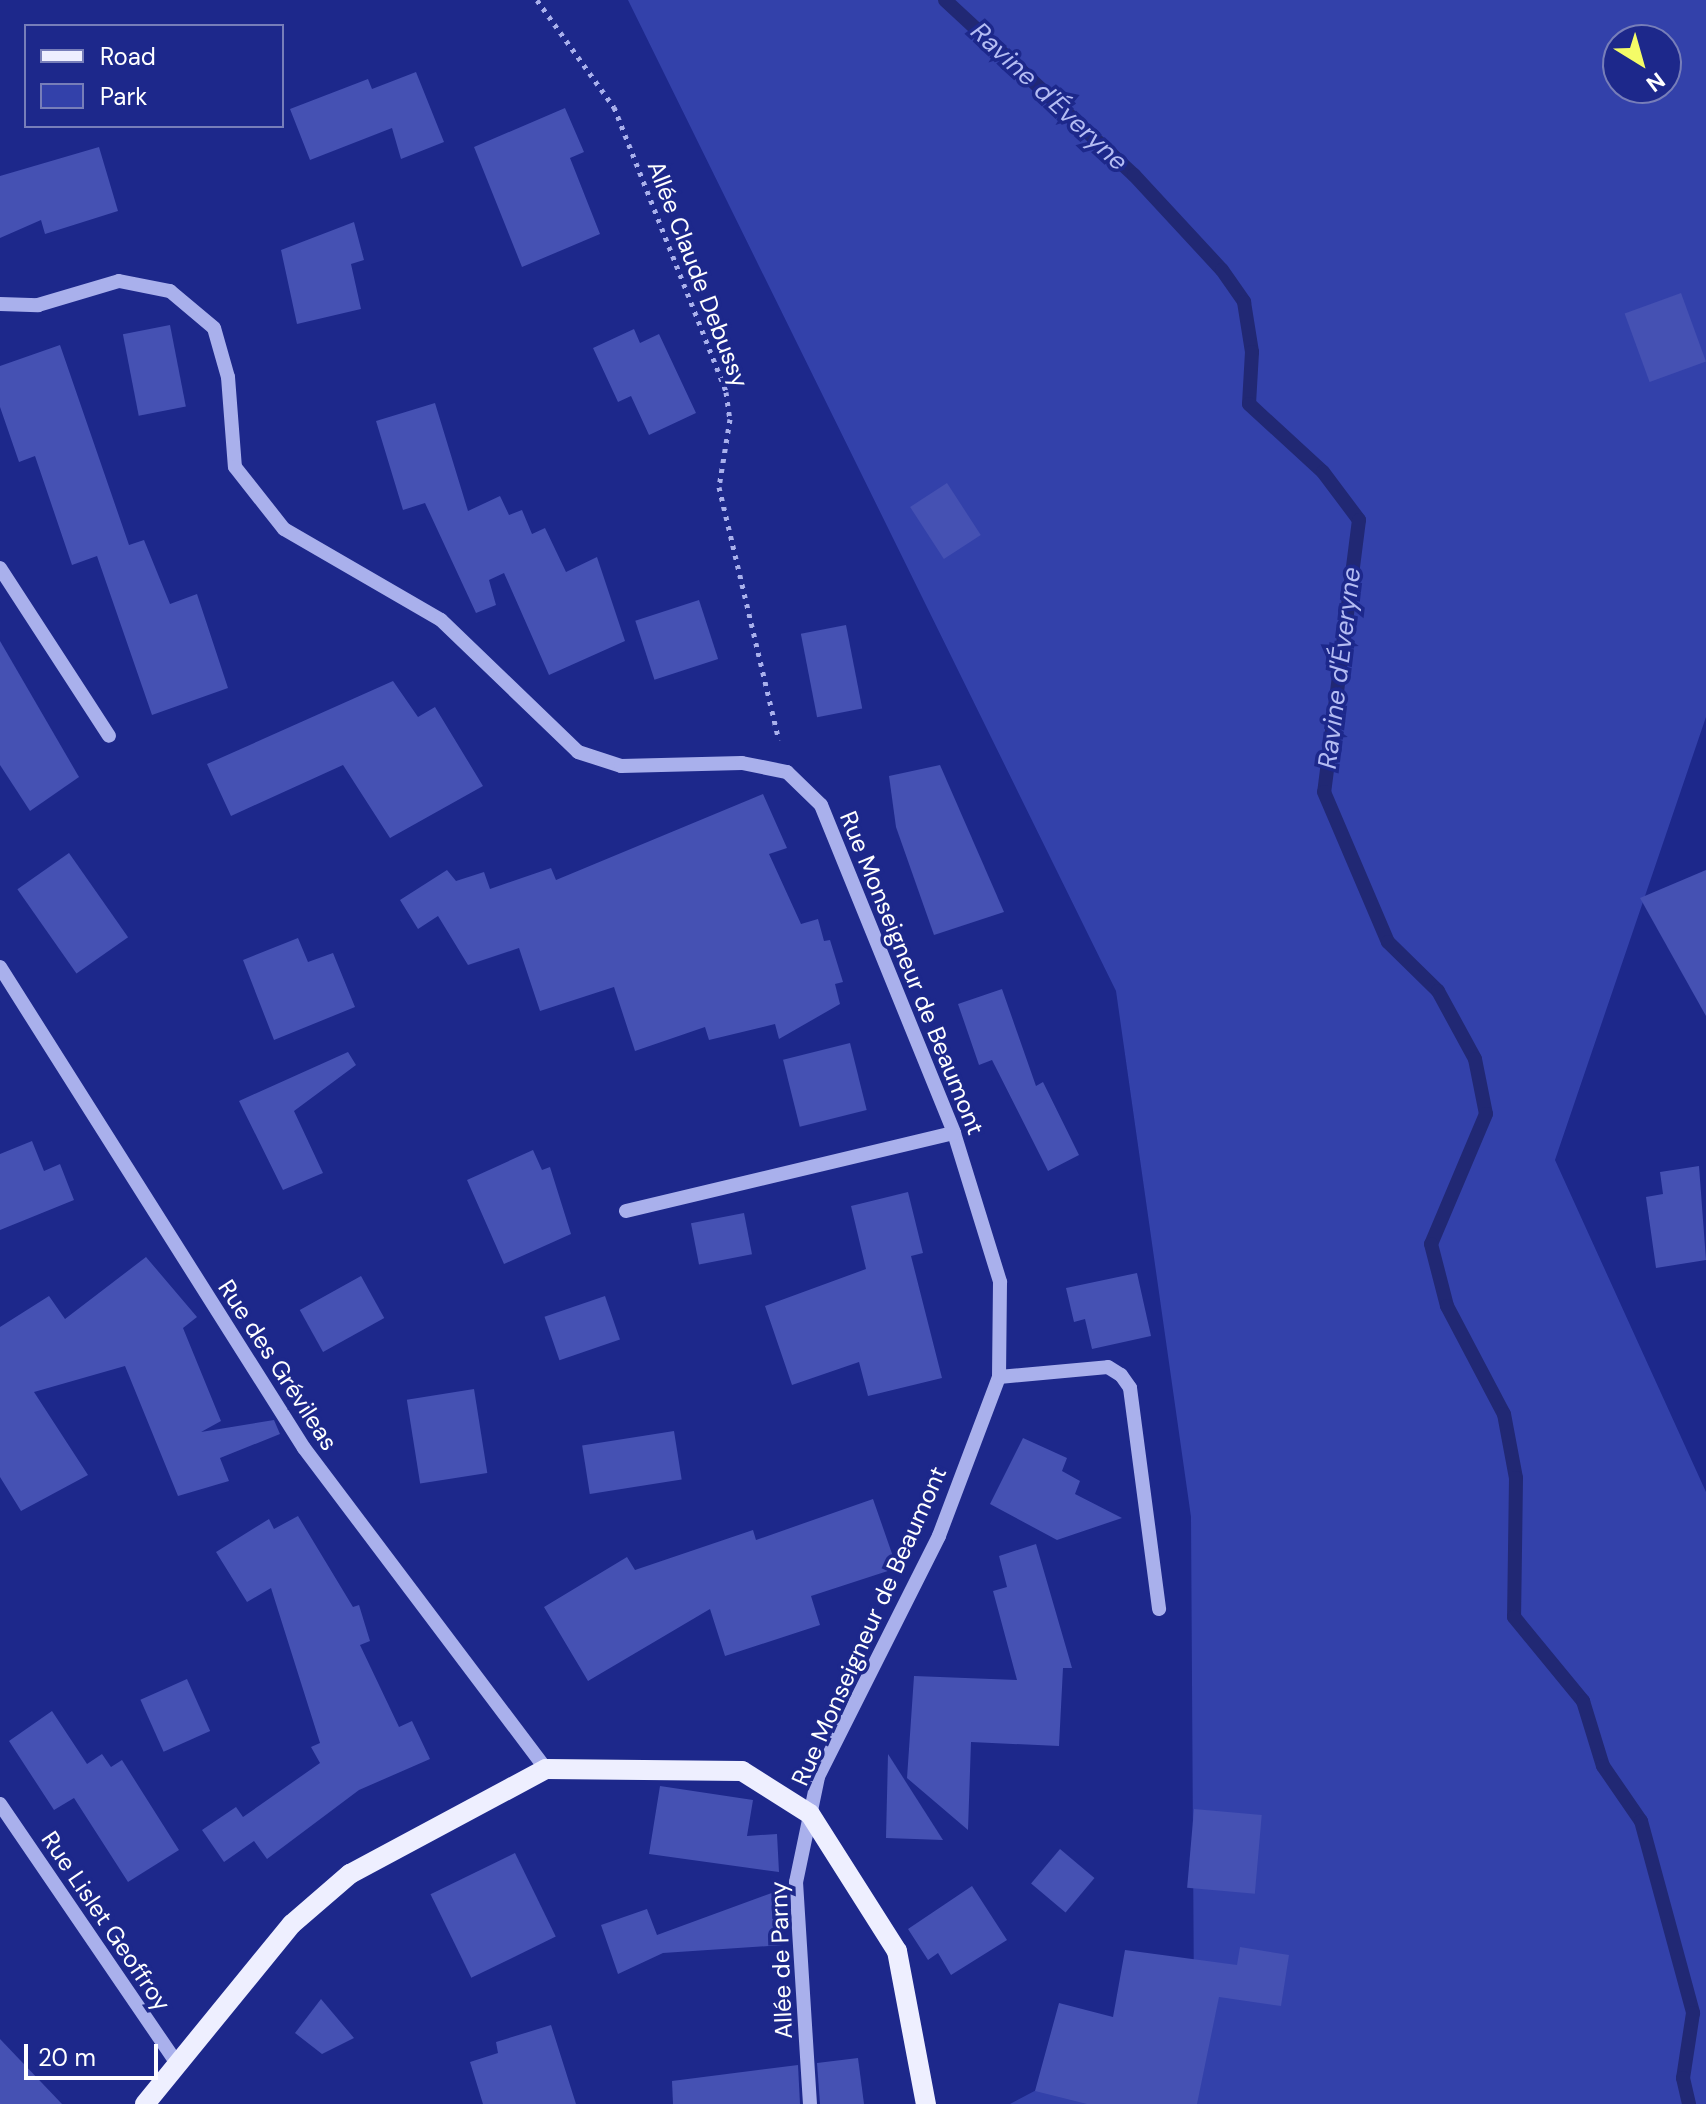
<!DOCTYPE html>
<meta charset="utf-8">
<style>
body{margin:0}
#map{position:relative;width:1706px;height:2104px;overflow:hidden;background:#1d288b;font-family:"DM Sans",sans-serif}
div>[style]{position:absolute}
.green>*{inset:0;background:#3341aa}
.stream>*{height:14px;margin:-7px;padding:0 7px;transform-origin:7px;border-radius:7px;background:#212874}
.building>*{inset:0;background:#4551b3;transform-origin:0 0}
.path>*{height:5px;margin-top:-2.5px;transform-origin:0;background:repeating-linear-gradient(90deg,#a9b0ec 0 4px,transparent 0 10px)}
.minor>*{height:14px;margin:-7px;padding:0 7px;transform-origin:7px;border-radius:7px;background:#a9b0ec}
.major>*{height:20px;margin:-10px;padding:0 10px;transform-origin:10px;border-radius:10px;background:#eeefff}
span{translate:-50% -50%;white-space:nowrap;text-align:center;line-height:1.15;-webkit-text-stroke:7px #1d288b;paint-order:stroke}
.street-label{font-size:24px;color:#fff}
.water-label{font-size:26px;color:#b4bcf3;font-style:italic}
.legend{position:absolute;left:24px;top:24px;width:260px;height:104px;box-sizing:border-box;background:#1d288b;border:2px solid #777eb9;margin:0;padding:10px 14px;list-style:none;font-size:24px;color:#fff}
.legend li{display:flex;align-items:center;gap:16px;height:40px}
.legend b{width:40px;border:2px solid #777eb9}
.north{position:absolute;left:1602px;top:24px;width:80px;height:80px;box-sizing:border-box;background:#1d288b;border:2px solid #777eb9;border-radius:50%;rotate:143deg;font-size:22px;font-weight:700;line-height:32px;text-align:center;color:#fff}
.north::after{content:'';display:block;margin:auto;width:28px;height:36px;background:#f4fc67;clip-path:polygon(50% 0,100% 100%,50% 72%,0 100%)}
.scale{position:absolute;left:24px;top:2044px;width:134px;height:36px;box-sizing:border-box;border:4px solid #fff;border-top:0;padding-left:10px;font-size:24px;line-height:28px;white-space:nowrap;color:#fff;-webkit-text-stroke:6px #1d288b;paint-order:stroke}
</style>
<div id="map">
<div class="green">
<div style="clip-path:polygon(evenodd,628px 0,1706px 0,1706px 717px,1555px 1160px,1706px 1492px,1706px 2104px,1010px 2104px,1194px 2007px,1191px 1517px,1116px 991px,628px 0,1618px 40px,1666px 40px,1666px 88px,1618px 88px,1618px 40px)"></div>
</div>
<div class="stream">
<div style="left:945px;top:0;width:258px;rotate:42.8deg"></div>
<div style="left:1134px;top:175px;width:129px;rotate:47.2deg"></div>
<div style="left:1222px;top:270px;width:39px;rotate:55deg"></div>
<div style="left:1244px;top:302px;width:51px;rotate:80.9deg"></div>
<div style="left:1252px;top:352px;width:52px;rotate:93.3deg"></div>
<div style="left:1249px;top:404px;width:100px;rotate:42.6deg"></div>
<div style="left:1323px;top:472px;width:60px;rotate:53.1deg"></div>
<div style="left:1359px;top:520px;width:274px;rotate:97.3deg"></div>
<div style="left:1324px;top:792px;width:163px;rotate:66.9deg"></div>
<div style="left:1388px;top:942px;width:70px;rotate:44.4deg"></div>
<div style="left:1438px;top:991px;width:77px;rotate:61.4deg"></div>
<div style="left:1475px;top:1059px;width:56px;rotate:78.7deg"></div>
<div style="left:1486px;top:1114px;width:141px;rotate:112.9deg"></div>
<div style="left:1431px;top:1244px;width:64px;rotate:75.5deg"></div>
<div style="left:1447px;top:1306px;width:122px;rotate:62.2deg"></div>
<div style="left:1504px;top:1414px;width:65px;rotate:79.4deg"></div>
<div style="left:1516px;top:1478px;width:139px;rotate:90.8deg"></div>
<div style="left:1514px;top:1617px;width:109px;rotate:50.6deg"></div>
<div style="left:1583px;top:1701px;width:68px;rotate:72.9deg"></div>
<div style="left:1603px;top:1766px;width:67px;rotate:55.4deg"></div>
<div style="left:1641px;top:1821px;width:199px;rotate:74.8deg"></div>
<div style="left:1693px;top:2013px;width:66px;rotate:98.7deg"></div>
<div style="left:1683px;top:2078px;width:27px;rotate:77deg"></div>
</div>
<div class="building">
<div style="clip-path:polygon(416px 72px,444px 142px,401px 159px,392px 128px,310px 160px,290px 109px,368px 79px,372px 89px)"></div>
<div style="clip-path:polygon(565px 108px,584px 152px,570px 158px,600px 234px,522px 267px,474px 147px)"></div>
<div style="clip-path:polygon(99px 147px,118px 211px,45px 234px,41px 220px,0 238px,0 176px)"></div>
<div style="clip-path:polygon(354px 222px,364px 260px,351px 264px,361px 309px,297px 324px,281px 250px)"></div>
<div style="left:1681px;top:293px;width:73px;height:60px;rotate:70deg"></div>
<div style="left:170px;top:325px;width:83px;height:48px;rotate:79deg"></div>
<div style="clip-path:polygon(634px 329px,640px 343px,659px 334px,696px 413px,649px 435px,631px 396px,618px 402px,593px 348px)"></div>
<div style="clip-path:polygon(60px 345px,129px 545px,144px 540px,170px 604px,197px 594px,228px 688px,152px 715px,97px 556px,72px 565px,35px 456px,19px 462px,0 407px,0 366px)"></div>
<div style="clip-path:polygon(435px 403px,468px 511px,500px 496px,509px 515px,522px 510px,532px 534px,545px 528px,566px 572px,597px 557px,625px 641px,549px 675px,504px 573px,489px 580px,496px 605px,476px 613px,425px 503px,403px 510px,376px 421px)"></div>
<div style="left:947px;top:483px;width:62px;height:44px;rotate:57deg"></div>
<div style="left:699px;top:600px;width:62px;height:67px;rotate:72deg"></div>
<div style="left:846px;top:625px;width:85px;height:46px;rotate:79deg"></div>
<div style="clip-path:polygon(0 641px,79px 777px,30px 811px,0 765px)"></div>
<div style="clip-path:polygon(393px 681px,418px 717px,435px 707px,483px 786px,390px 838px,343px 765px,231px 816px,207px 764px)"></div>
<div style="clip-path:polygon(940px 765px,1004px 912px,934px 935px,896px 827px,889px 776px)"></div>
<div style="clip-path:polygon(763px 794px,787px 848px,769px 854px,801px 924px,818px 919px,824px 941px,830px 940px,843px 982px,835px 984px,840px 1004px,779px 1039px,775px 1024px,709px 1040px,705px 1027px,635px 1051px,614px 987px,540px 1011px,519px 948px,468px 965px,438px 916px,418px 929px,400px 900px,447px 870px,456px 881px,484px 872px,490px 889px,551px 868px,556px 880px)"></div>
<div style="left:69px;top:853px;width:103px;height:63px;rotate:55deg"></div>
<div style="clip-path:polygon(1706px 870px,1706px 1016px,1640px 898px)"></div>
<div style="clip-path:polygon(298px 938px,308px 962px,333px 953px,355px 1007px,274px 1040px,243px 960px)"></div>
<div style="clip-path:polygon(1002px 989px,1036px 1086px,1043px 1082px,1079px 1155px,1048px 1171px,992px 1060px,979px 1065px,958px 1004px)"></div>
<div style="left:850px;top:1043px;width:69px;height:69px;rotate:76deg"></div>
<div style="clip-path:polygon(348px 1052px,356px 1065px,294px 1111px,323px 1173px,283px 1190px,239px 1101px)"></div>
<div style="clip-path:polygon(32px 1141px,44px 1171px,60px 1164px,74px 1200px,0 1230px,0 1154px)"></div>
<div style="clip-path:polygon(533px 1150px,542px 1170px,550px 1167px,571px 1234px,504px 1264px,467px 1180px)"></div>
<div style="clip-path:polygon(1699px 1166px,1706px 1260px,1656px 1268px,1646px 1197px,1663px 1194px,1660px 1172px)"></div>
<div style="clip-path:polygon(908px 1192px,923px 1253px,911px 1256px,942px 1378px,868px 1396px,859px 1362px,792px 1385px,765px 1306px,866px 1269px,851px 1206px)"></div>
<div style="left:744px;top:1213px;width:42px;height:54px;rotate:79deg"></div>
<div style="clip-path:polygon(146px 1257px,197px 1317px,183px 1328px,221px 1421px,201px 1432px,274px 1420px,280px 1434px,220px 1458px,229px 1481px,178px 1496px,125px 1366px,34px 1392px,88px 1475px,21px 1511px,0 1477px,0 1327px,49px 1296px,65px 1319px)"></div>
<div style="clip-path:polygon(1137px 1273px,1151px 1336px,1092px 1349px,1085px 1319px,1074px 1322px,1066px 1288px)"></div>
<div style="left:361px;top:1276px;width:48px;height:70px;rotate:61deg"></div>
<div style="left:605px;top:1296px;width:46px;height:64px;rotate:71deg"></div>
<div style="left:474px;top:1389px;width:85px;height:68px;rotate:81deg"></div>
<div style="left:674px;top:1431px;width:49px;height:93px;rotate:81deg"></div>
<div style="clip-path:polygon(1023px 1438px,1067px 1458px,1062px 1471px,1080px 1481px,1075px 1494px,1122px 1518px,1057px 1540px,990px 1504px)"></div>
<div style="clip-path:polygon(873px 1499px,897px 1568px,811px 1596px,820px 1625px,725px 1656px,710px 1609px,588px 1681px,544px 1607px,627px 1557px,635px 1570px,753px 1530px,756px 1540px)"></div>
<div style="clip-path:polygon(298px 1516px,353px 1607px,359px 1605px,370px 1641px,360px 1645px,399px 1727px,412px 1721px,430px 1759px,359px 1790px,267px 1859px,254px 1841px,224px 1862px,202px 1830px,236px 1807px,243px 1817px,320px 1763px,311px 1747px,320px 1743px,271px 1588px,247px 1602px,216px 1552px,269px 1519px,274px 1529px)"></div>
<div style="clip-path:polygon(1036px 1544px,1072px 1668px,1063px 1668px,1059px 1746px,971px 1742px,968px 1830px,907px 1778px,914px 1676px,1017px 1680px,993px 1591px,1007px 1587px,999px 1556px)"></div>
<div style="left:187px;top:1679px;width:57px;height:51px;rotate:66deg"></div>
<div style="clip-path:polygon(52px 1711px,87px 1764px,102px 1754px,111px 1767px,122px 1760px,179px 1850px,128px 1882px,74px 1798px,54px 1810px,9px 1741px)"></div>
<div style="clip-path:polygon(888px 1754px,943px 1840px,886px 1838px)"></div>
<div style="clip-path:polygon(660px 1786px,753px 1800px,747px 1836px,777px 1834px,779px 1872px,649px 1854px)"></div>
<div style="left:1194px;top:1809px;width:68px;height:79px;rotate:5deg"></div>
<div style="left:1060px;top:1849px;width:45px;height:45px;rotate:40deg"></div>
<div style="left:515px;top:1853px;width:93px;height:94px;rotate:64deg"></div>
<div style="clip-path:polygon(972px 1886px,1007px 1940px,951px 1975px,938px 1953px,928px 1960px,908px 1929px)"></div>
<div style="clip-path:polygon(780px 1890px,783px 1945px,663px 1953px,618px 1974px,601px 1925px,647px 1909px,657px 1935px)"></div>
<div style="clip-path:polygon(1240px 1947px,1289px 1955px,1281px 2006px,1219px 1997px,1197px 2104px,1087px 2104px,1035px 2091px,1059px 2003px,1113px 2017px,1125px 1950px,1237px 1965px)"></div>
<div style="clip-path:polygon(321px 1999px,354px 2038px,322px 2054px,295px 2033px)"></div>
<div style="clip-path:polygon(551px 2025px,576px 2104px,483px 2104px,470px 2062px,498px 2053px,496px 2042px)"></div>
<div style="clip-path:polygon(0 2039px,62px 2104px,0 2104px)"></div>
<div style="clip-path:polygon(858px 2058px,864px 2104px,820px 2104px,817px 2063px)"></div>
<div style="clip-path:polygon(798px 2065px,800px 2104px,673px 2104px,672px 2081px)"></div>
</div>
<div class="path">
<div style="left:537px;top:0;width:132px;rotate:54.3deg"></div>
<div style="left:614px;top:107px;width:306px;rotate:68.5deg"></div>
<div style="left:726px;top:392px;width:27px;rotate:82deg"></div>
<div style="left:730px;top:419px;width:69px;rotate:99.2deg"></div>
<div style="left:719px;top:487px;width:260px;rotate:76.7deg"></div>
</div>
<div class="minor">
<div style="left:0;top:304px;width:38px;rotate:2deg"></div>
<div style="left:38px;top:305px;width:84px;rotate:-16.5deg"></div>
<div style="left:119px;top:281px;width:52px;rotate:11.1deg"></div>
<div style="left:170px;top:291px;width:57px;rotate:40.1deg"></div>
<div style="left:214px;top:328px;width:51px;rotate:74.1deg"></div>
<div style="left:228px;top:377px;width:90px;rotate:85.6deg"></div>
<div style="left:235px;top:467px;width:79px;rotate:51.7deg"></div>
<div style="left:284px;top:529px;width:181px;rotate:30.1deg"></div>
<div style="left:441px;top:620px;width:190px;rotate:43.9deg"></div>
<div style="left:578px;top:752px;width:45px;rotate:18deg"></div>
<div style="left:621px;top:766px;width:121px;rotate:-1.4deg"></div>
<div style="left:742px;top:763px;width:46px;rotate:11.3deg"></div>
<div style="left:787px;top:772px;width:47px;rotate:44.1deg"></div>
<div style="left:821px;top:805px;width:354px;rotate:67.9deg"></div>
<div style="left:954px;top:1133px;width:156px;rotate:72.8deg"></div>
<div style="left:1000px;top:1282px;width:95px;rotate:90.6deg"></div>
<div style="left:999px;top:1377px;width:170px;rotate:110.7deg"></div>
<div style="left:939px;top:1536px;width:270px;rotate:116.7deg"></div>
<div style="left:818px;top:1777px;width:107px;rotate:101.8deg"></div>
<div style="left:796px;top:1882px;width:222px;rotate:86.4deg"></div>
<div style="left:0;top:568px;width:200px;rotate:57deg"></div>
<div style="left:0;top:967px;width:569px;rotate:57.71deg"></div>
<div style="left:304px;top:1448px;width:402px;rotate:53deg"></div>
<div style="left:626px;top:1211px;width:337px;rotate:-13.4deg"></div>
<div style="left:999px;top:1377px;width:109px;rotate:-5.2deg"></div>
<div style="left:1108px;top:1367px;width:15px;rotate:32deg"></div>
<div style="left:1121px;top:1375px;width:16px;rotate:55deg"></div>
<div style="left:1130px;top:1388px;width:223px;rotate:82.5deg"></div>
<div style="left:0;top:1804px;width:312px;rotate:55.7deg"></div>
</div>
<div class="major">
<div style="left:145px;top:2104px;width:232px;rotate:-50.8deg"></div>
<div style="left:292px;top:1924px;width:77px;rotate:-40.8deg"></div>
<div style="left:350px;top:1874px;width:222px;rotate:-28.2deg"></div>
<div style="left:546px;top:1769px;width:196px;rotate:0.6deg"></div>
<div style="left:742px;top:1771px;width:80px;rotate:32.3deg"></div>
<div style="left:810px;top:1814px;width:162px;rotate:57.6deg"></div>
<div style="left:897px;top:1951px;width:156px;rotate:79.3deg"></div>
</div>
<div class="street-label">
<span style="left:698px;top:274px;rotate:69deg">Allée Claude Debussy</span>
<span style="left:912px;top:973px;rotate:68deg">Rue Monseigneur de Beaumont</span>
<span style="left:278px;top:1365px;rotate:57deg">Rue des Grévileas</span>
<span style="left:869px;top:1626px;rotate:-66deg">Rue Monseigneur de Beaumont</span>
<span style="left:106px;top:1921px;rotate:56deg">Rue Lislet Geoffroy</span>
<span style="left:781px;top:1960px;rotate:-92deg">Allée de Parny</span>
</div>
<div class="water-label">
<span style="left:1049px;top:97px;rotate:43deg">Ravine d'Éveryne</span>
<span style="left:1340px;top:668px;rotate:-83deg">Ravine d'Éveryne</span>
</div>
<ul class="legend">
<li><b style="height:10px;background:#eeefff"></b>Road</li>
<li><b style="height:22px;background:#3341aa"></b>Park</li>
</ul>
<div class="north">N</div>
<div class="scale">20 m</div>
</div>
